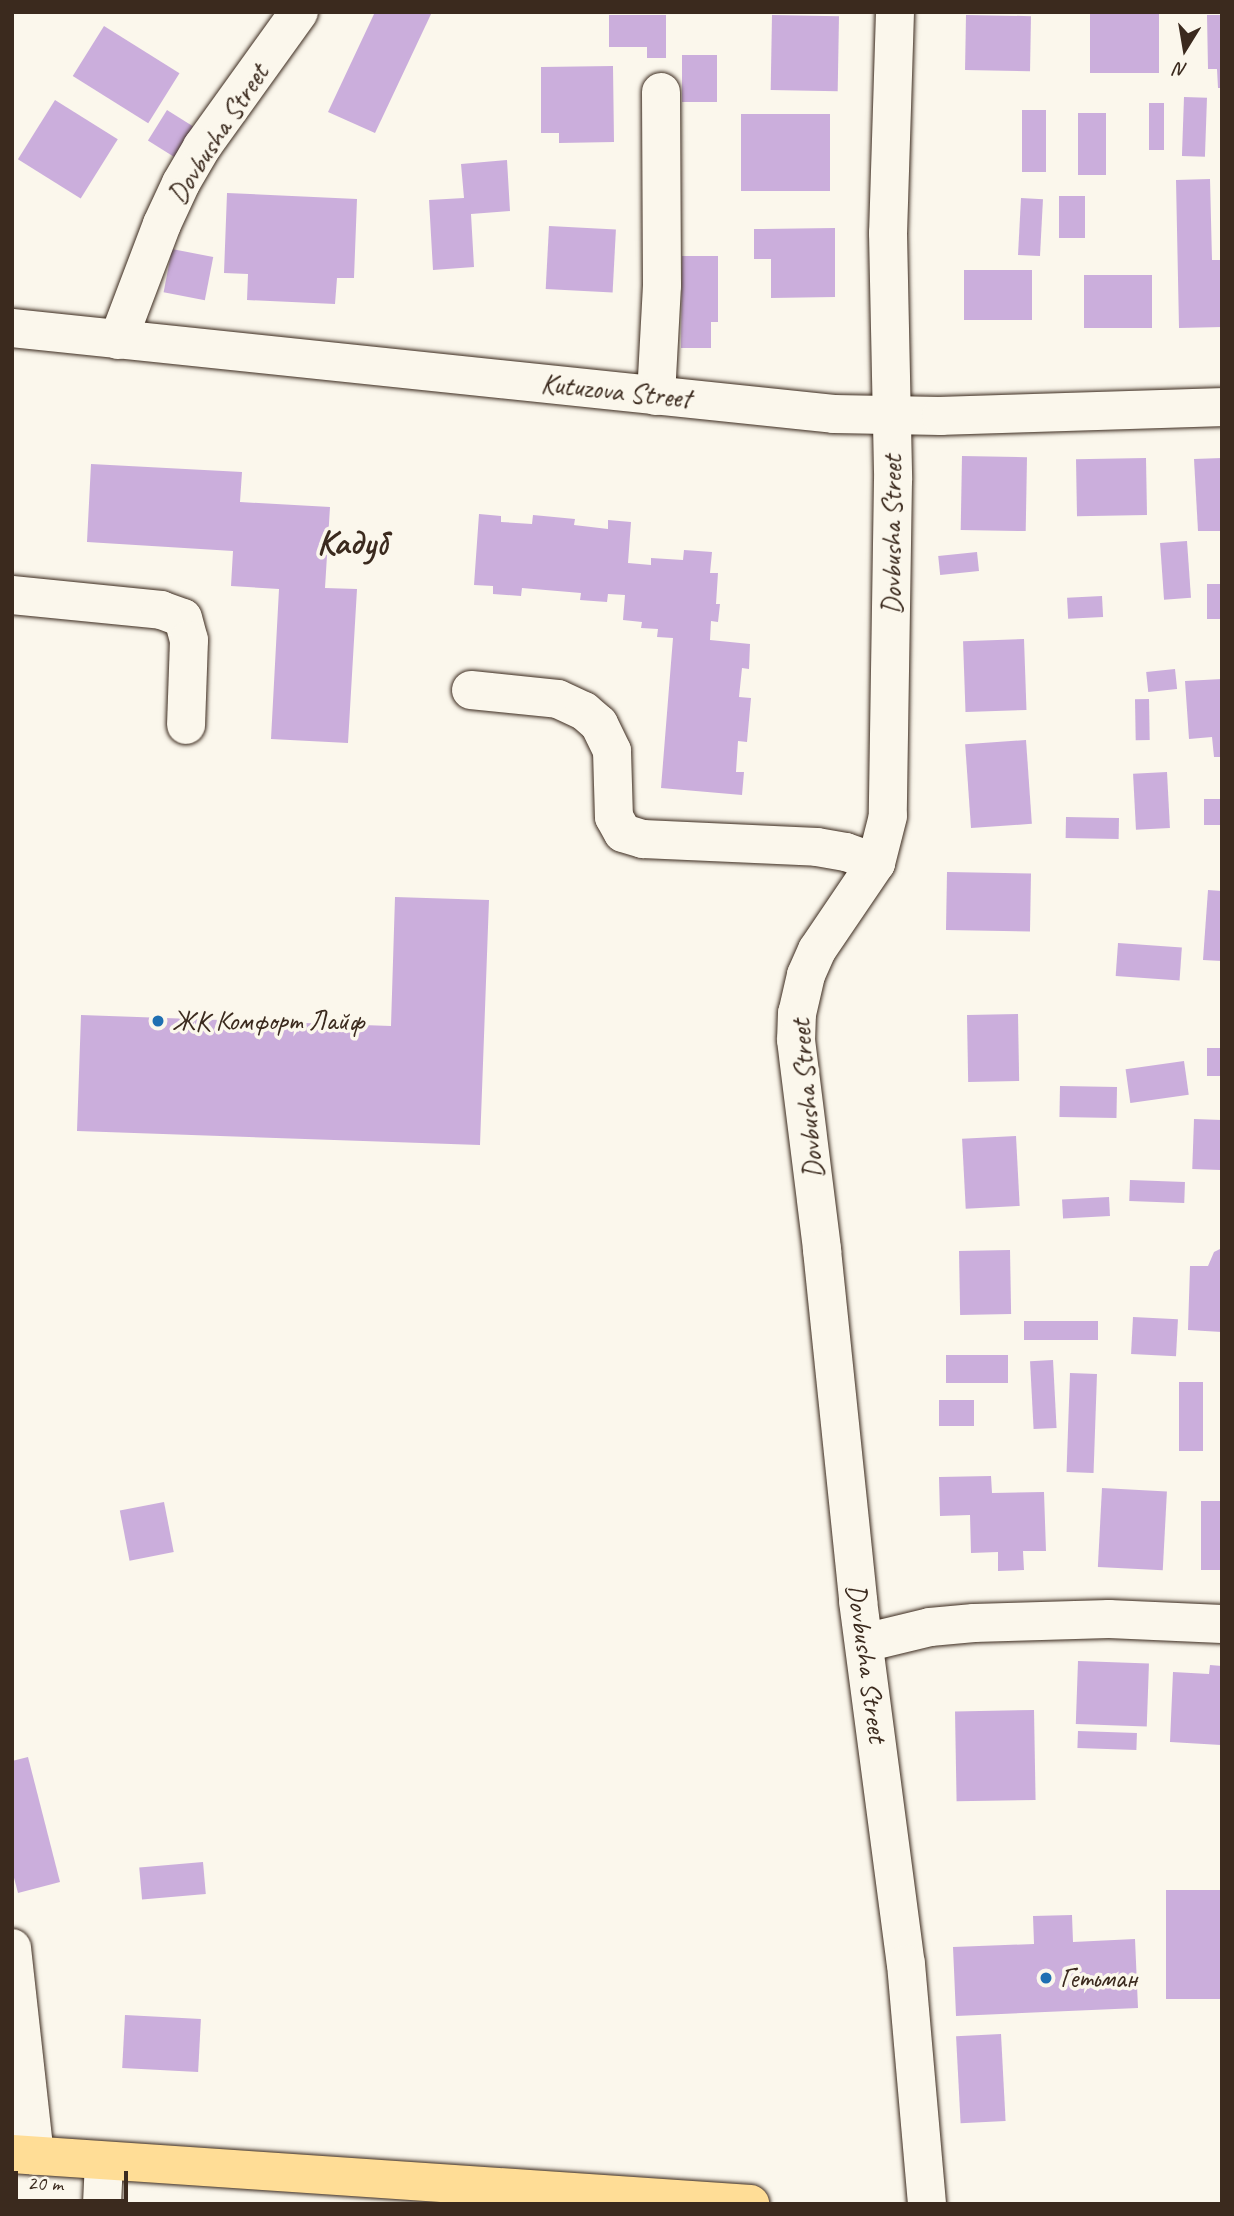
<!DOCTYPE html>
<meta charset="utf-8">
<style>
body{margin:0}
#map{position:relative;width:1234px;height:2216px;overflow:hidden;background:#fbf7ec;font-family:Caveat,sans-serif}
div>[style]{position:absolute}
.building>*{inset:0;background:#cbaedc;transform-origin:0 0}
.roads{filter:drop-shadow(0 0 2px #3b2a1e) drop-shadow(0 0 2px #3b2a1e)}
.minor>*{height:38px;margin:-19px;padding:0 19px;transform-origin:19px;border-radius:19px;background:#fbf7ec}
.major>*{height:38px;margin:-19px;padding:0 19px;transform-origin:19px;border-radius:19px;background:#ffdd96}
.dots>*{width:19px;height:19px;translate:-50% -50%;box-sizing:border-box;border:4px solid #fbf7ec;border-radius:50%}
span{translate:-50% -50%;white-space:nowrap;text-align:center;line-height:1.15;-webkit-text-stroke:7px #fbf7ec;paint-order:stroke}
.street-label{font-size:28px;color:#3b2a1e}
.poi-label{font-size:28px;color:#3b2a1e}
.left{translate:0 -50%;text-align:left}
.district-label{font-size:35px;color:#3b2a1e;font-weight:700}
.frame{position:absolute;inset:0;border:14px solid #3b2a1e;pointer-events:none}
.north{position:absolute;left:1150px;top:14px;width:70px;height:70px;-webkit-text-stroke:5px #fbf7ec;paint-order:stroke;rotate:191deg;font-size:19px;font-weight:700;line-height:28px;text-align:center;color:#3b2a1e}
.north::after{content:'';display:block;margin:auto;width:24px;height:32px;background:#3b2a1e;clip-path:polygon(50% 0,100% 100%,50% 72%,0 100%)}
.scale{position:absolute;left:14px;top:2171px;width:114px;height:32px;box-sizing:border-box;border:4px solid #3b2a1e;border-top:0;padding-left:9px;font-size:21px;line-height:24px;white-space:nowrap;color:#3b2a1e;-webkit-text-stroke:5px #fbf7ec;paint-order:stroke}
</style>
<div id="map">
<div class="building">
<div style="clip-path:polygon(375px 12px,432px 12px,375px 133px,328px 112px)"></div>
<div style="left:1090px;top:14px;width:69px;height:59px"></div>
<div style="clip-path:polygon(609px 15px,666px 15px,666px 58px,647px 58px,647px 47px,609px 47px)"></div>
<div style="left:772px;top:15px;width:67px;height:75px;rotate:1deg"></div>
<div style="left:966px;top:15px;width:65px;height:55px;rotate:1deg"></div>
<div style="clip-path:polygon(1207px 15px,1222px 15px,1222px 88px,1218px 88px,1217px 69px,1208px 69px)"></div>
<div style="left:104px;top:26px;width:89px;height:59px;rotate:32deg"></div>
<div style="left:682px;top:55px;width:35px;height:47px"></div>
<div style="clip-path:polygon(613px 66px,614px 142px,559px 143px,559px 133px,541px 133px,541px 67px)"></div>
<div style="left:1184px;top:97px;width:23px;height:59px;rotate:2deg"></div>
<div style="left:55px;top:100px;width:74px;height:70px;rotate:32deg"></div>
<div style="left:1149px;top:103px;width:15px;height:47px"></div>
<div style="left:167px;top:110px;width:31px;height:36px;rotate:32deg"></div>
<div style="left:1022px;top:110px;width:24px;height:62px"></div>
<div style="left:1078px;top:113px;width:28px;height:62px"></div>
<div style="left:741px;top:114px;width:89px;height:77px"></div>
<div style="clip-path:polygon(507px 160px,510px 211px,471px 214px,474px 267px,433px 270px,429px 200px,464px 198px,461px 164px)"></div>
<div style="clip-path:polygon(1210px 179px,1212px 260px,1222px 260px,1222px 327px,1179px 328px,1176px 180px)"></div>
<div style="clip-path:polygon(227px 193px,357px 199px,354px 278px,337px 278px,335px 304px,247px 300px,248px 274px,224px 273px)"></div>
<div style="left:1059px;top:196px;width:26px;height:42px"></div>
<div style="left:1021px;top:198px;width:22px;height:57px;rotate:3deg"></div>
<div style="left:549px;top:226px;width:67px;height:63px;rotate:3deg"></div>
<div style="clip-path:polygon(835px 228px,835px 297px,771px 298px,771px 259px,754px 259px,754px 229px)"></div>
<div style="left:172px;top:249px;width:42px;height:44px;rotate:11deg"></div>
<div style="clip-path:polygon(682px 256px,718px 256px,718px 322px,711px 322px,711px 348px,681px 348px)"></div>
<div style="left:1032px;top:270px;width:50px;height:68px;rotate:90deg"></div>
<div style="left:1152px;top:275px;width:53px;height:68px;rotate:90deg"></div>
<div style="left:962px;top:456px;width:65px;height:74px;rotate:1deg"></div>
<div style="left:1146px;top:458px;width:57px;height:70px;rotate:89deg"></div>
<div style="clip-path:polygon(1222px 458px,1222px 531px,1198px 531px,1194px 459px)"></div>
<div style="clip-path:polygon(91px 464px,242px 472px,240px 502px,330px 507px,325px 588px,357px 589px,348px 743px,271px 739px,279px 589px,231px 586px,233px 551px,87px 542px)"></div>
<div style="clip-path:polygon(479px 514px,501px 516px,501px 522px,532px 524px,533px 515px,575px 519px,574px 525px,608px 529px,608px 520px,631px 522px,628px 563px,651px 565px,651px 558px,683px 560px,684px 550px,712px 552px,710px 573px,718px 573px,716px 604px,720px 604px,718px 622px,711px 621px,710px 640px,750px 644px,749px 669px,742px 668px,739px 697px,751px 698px,747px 742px,738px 741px,736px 772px,744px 772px,742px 795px,661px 788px,673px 638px,657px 637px,658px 629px,641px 628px,642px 622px,623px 620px,625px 595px,608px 594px,607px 602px,580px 600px,581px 593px,522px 588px,521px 596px,493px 594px,493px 586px,474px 585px)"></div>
<div style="left:1187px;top:541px;width:57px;height:27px;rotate:86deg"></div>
<div style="left:977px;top:552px;width:19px;height:39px;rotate:84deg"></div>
<div style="left:1222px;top:584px;width:35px;height:15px;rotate:90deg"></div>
<div style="left:1102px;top:596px;width:21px;height:35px;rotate:87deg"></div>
<div style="left:1024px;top:639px;width:71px;height:61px;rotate:88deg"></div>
<div style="left:1175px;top:669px;width:20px;height:29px;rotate:84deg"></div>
<div style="clip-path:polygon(1222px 679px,1222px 757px,1214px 757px,1212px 737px,1189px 739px,1185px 681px)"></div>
<div style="left:1149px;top:699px;width:41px;height:14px;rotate:89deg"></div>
<div style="left:1026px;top:740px;width:84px;height:61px;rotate:86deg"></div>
<div style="left:1167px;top:772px;width:56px;height:34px;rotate:87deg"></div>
<div style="left:1204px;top:799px;width:18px;height:26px"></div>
<div style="left:1066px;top:817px;width:53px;height:21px;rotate:1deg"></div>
<div style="left:947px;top:872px;width:84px;height:58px;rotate:1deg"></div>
<div style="clip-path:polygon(1208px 890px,1222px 891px,1222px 961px,1203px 960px)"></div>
<div style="clip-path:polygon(395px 897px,489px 900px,480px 1145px,77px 1131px,81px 1015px,391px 1026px)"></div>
<div style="left:1118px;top:943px;width:64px;height:33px;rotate:4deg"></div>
<div style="left:1018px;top:1014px;width:67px;height:51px;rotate:89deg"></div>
<div style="left:1207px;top:1048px;width:15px;height:28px"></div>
<div style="left:1184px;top:1061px;width:34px;height:59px;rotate:82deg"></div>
<div style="left:1060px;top:1086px;width:57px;height:31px;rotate:1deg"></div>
<div style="left:1194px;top:1119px;width:28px;height:50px;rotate:2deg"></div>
<div style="left:1016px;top:1136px;width:70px;height:54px;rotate:87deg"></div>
<div style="left:1130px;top:1180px;width:55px;height:21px;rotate:2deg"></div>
<div style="left:1109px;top:1197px;width:19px;height:47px;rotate:87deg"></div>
<div style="clip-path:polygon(1222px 1248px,1222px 1332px,1188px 1330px,1190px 1266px,1208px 1266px,1214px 1252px)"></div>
<div style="left:1010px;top:1250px;width:64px;height:51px;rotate:89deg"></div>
<div style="left:1133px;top:1317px;width:45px;height:37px;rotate:3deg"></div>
<div style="left:1024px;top:1321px;width:74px;height:19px"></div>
<div style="left:946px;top:1355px;width:62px;height:28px"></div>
<div style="left:1053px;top:1360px;width:68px;height:23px;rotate:87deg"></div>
<div style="left:1070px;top:1373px;width:27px;height:99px;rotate:2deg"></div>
<div style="left:1179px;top:1382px;width:24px;height:69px"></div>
<div style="left:939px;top:1400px;width:35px;height:26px"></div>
<div style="clip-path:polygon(991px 1476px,992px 1493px,1044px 1492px,1046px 1551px,1023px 1551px,1024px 1570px,998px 1571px,998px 1552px,971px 1553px,970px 1515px,940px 1516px,939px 1477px)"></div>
<div style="left:1102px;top:1488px;width:65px;height:79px;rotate:3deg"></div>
<div style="left:1201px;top:1501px;width:21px;height:69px"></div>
<div style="left:164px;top:1502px;width:51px;height:45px;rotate:79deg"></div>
<div style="left:1078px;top:1661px;width:71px;height:63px;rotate:2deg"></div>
<div style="clip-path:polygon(1210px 1665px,1222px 1666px,1221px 1745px,1170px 1742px,1173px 1672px,1209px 1674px)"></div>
<div style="left:1034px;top:1710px;width:90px;height:79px;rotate:89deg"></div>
<div style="left:1078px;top:1731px;width:59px;height:17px;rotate:2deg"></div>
<div style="clip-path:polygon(28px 1757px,60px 1882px,18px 1893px,12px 1870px,12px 1761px)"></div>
<div style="left:203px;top:1862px;width:32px;height:64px;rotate:85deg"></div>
<div style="left:1222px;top:1890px;width:109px;height:56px;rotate:90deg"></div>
<div style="clip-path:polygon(1072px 1915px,1073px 1942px,1135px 1939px,1138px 2008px,956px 2016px,953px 1947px,1034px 1944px,1033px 1916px)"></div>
<div style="left:125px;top:2015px;width:76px;height:53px;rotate:3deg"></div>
<div style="left:1001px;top:2034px;width:87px;height:45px;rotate:87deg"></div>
</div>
<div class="roads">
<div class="minor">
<div style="left:895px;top:12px;width:221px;rotate:91.8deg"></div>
<div style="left:888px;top:233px;width:247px;rotate:88.8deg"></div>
<div style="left:893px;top:480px;width:336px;rotate:90.9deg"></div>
<div style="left:888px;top:816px;width:49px;rotate:104.3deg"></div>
<div style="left:876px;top:863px;width:105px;rotate:124.1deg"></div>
<div style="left:817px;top:950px;width:27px;rotate:114deg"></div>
<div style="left:806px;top:975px;width:39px;rotate:103deg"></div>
<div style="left:797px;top:1013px;width:27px;rotate:92deg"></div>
<div style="left:796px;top:1040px;width:212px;rotate:82.9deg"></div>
<div style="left:822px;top:1250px;width:353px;rotate:84.1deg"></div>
<div style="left:858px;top:1601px;width:366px;rotate:82.5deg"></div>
<div style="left:906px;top:1964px;width:241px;rotate:85deg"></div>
<div style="left:12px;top:328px;width:826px;rotate:5.97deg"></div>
<div style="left:834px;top:414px;width:107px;rotate:1.1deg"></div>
<div style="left:941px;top:416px;width:281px;rotate:-1.8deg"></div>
<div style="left:118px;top:340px;width:124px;rotate:-69.2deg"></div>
<div style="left:162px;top:224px;width:45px;rotate:-65.1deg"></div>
<div style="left:181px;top:183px;width:42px;rotate:-59.7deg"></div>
<div style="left:202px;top:147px;width:166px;rotate:-54.3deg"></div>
<div style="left:656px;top:396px;width:111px;rotate:-86.9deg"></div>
<div style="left:662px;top:285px;width:193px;rotate:-90.3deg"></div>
<div style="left:12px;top:595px;width:150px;rotate:5.7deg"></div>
<div style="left:161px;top:610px;width:23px;rotate:20deg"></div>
<div style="left:183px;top:618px;width:23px;rotate:75deg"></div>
<div style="left:189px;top:640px;width:85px;rotate:92deg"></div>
<div style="left:471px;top:690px;width:87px;rotate:5.9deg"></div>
<div style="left:558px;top:699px;width:29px;rotate:25deg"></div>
<div style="left:584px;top:711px;width:20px;rotate:41deg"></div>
<div style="left:599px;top:724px;width:30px;rotate:64deg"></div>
<div style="left:612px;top:751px;width:66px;rotate:88.3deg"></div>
<div style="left:614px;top:817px;width:18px;rotate:61deg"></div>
<div style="left:623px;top:833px;width:21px;rotate:17deg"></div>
<div style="left:643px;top:839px;width:174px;rotate:2.6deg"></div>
<div style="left:817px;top:847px;width:29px;rotate:10deg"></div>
<div style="left:846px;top:852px;width:32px;rotate:20deg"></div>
<div style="left:864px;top:1643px;width:68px;rotate:-13.6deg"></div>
<div style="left:930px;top:1627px;width:44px;rotate:-5.2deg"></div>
<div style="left:974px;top:1623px;width:135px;rotate:-1.7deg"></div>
<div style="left:1109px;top:1619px;width:113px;rotate:2.5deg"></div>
<div style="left:12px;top:1948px;width:209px;rotate:83.7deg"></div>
<div style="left:102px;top:2204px;width:42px;rotate:-87.3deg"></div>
</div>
<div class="major">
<div style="left:12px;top:2154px;width:740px;rotate:3.88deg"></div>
</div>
</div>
<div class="dots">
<div style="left:158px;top:1021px;background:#1f6fb2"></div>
<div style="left:1046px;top:1978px;background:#1f6fb2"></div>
</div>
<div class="street-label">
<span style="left:218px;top:134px;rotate:-57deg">Dovbusha Street</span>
<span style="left:616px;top:391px;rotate:6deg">Kutuzova Street</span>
<span style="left:892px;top:535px;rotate:-90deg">Dovbusha Street</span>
<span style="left:807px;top:1099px;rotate:-95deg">Dovbusha Street</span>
<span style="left:867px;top:1663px;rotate:82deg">Dovbusha Street</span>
</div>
<div class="poi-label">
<span class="left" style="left:172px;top:1021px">ЖК Комфорт Лайф</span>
<span class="left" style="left:1060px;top:1978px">Гетьман</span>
</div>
<div class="district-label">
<span style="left:352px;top:543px">Кадуб</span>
</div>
<div class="frame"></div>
<div class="north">N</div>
<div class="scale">20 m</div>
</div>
